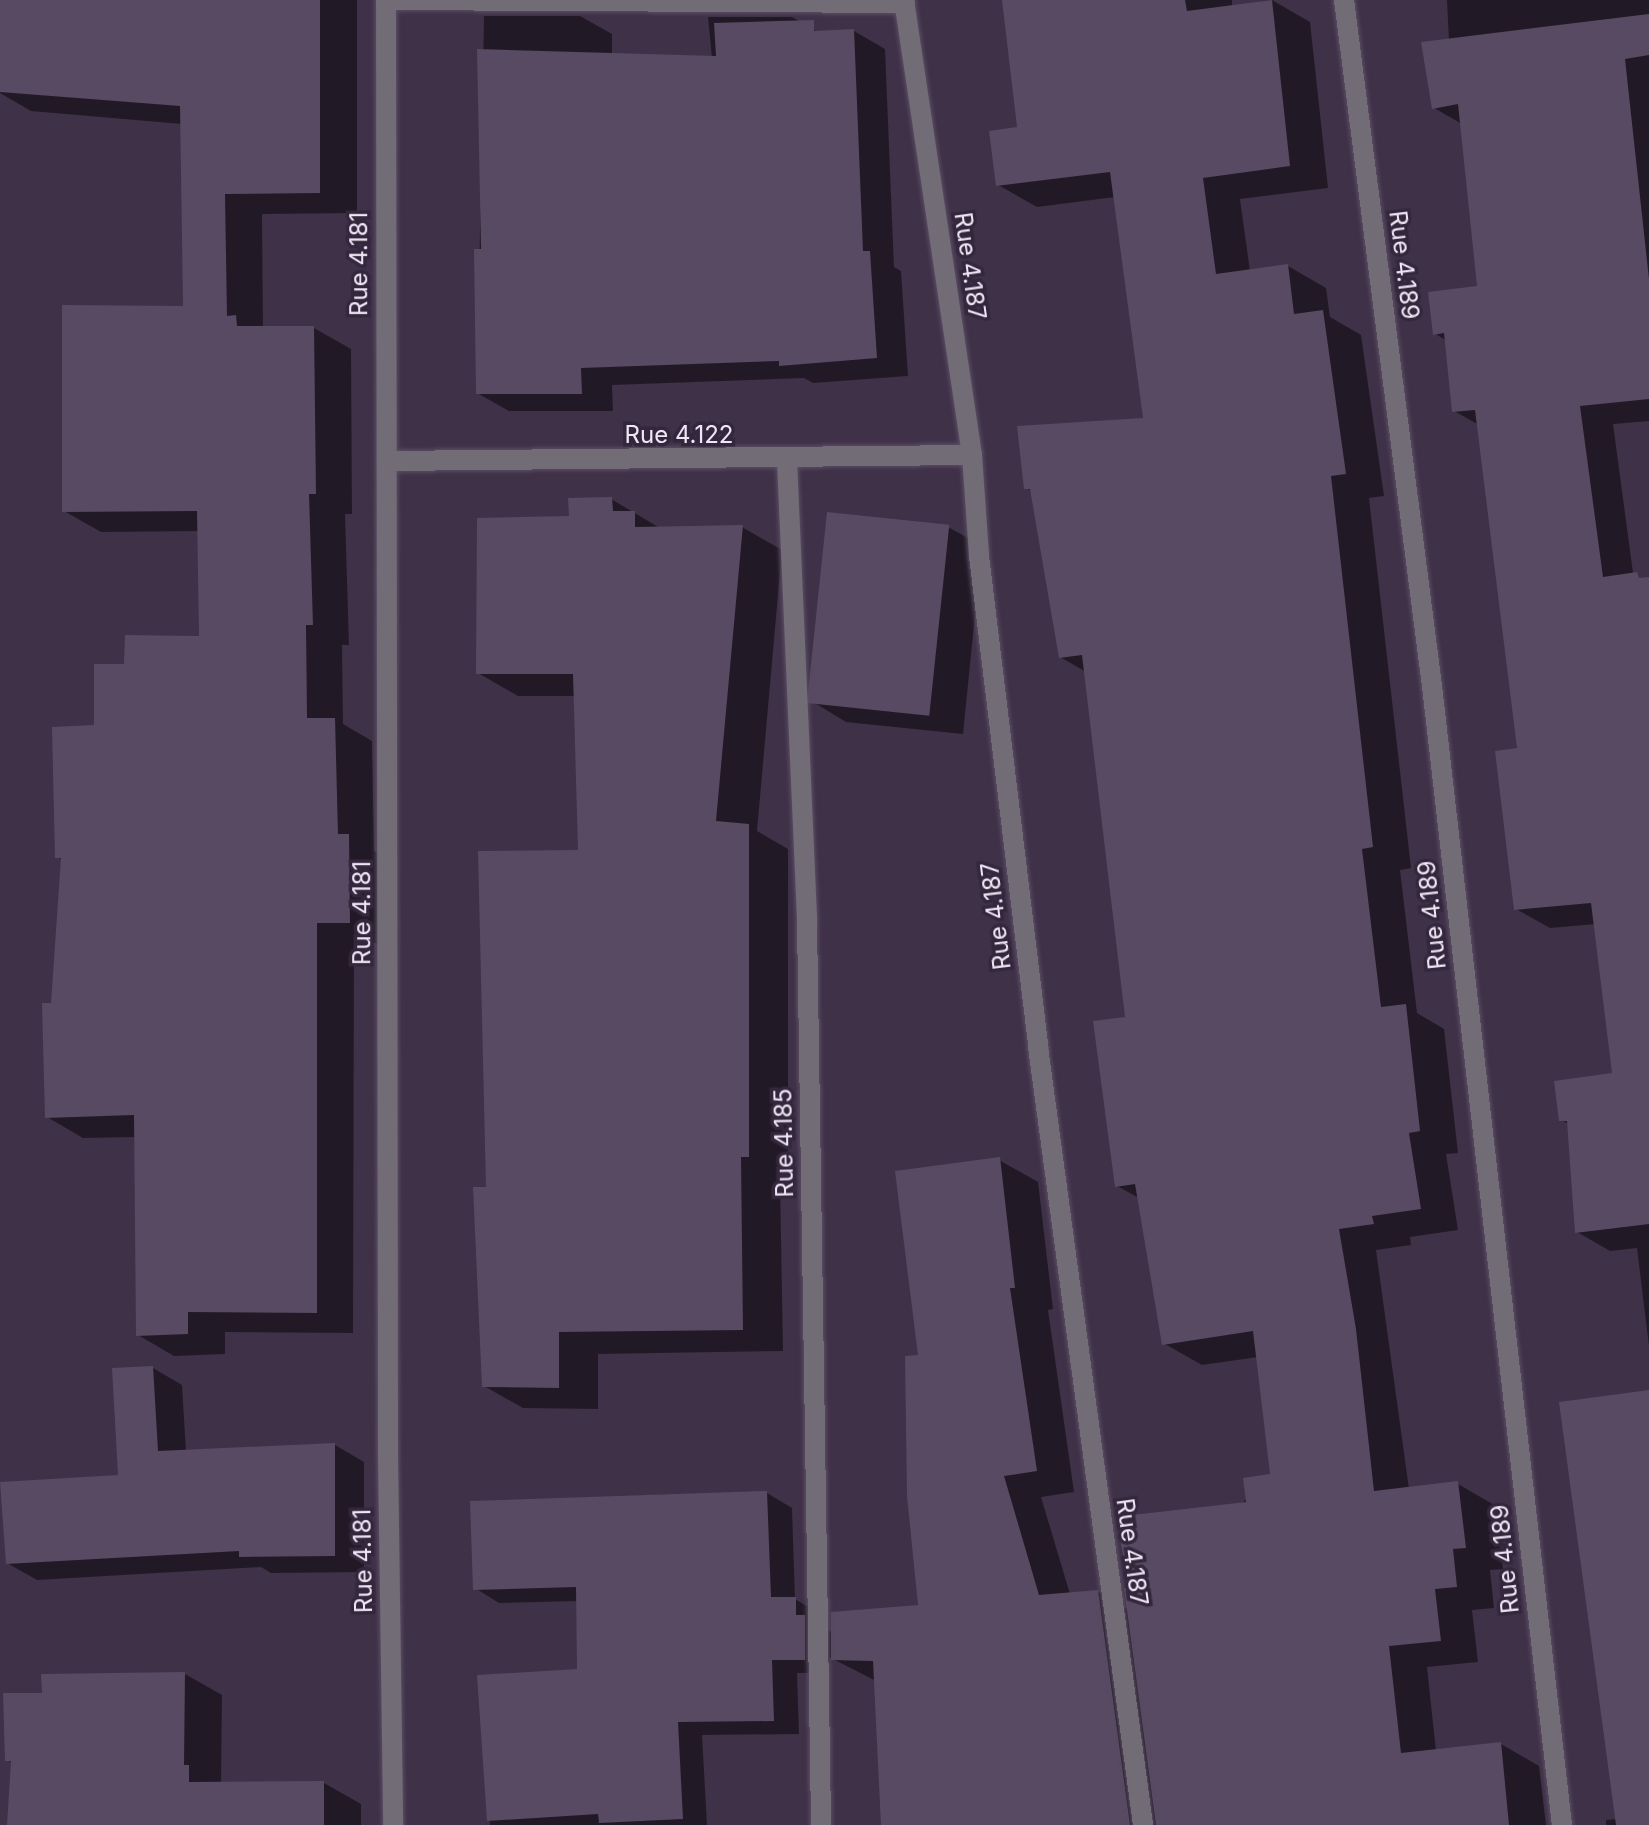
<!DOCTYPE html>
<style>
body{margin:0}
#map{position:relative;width:1649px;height:1825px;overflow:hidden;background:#3f3148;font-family:Inter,sans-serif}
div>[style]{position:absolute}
.shadow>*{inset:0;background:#0007}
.building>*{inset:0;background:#584a62;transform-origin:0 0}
.roads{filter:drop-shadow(0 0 2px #5b4e64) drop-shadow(0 0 2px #5b4e64)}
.minor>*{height:20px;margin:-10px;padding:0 10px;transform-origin:10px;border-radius:10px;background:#726c77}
span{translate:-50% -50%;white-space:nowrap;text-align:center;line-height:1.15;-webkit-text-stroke:7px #34273d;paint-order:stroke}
.street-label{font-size:24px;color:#efe6f5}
</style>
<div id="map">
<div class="shadow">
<div style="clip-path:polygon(0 0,357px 0,357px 213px,262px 214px,263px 328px,314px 328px,351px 349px,352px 514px,345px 514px,349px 645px,342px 645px,343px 724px,372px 741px,374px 851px,385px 857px,386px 943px,354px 943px,353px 1333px,225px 1332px,225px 1354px,174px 1356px,138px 1335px,136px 1137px,83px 1138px,47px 1117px,63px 860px,57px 857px,96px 727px,126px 666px,201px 638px,199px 531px,101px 532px,64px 511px,185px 308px,182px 124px,31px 111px,0 93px)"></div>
<div style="clip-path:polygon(1004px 0,1232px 0,1232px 6px,1272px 0,1310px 22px,1328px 188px,1240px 199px,1250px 271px,1288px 266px,1326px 288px,1330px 317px,1361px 335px,1384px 496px,1369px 498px,1411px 868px,1400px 870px,1417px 1013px,1444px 1029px,1458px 1153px,1446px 1154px,1458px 1230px,1410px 1237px,1411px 1245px,1376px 1250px,1409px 1489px,1458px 1484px,1496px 1506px,1503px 1569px,1490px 1570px,1494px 1608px,1472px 1610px,1478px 1662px,1427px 1667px,1436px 1751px,1501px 1744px,1539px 1766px,1546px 1825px,882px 1825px,876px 1681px,829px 1657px,830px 1673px,797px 1673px,799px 1734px,702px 1735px,707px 1825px,490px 1825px,480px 1676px,579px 1671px,578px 1601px,499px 1603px,475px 1588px,767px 1493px,792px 1508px,795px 1599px,820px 1614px,820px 1626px,833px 1633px,920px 1607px,921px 1356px,999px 1160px,1038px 1182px,1053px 1309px,1048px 1310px,1074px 1492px,1041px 1497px,1070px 1594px,1098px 1592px,1129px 1610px,1272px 1475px,1258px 1357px,1202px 1365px,1163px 1343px,1139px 1198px,1117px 1186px,1127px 1018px,1086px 672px,1060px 657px,1033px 492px,1026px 488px,1146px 420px,1115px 197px,1037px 207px,998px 185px,1019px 129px)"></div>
<div style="clip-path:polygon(1447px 0,1649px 0,1649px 421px,1613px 424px,1649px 692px,1649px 1346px,1637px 1248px,1610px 1251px,1577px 1232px,1569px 1124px,1561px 1120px,1614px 1075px,1596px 924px,1550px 928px,1516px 909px,1519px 749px,1479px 425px,1454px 411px,1447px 341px,1434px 333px,1479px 287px,1462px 124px,1434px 108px,1449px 41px)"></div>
<div style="clip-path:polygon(484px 16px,580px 16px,612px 34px,612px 55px,712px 58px,708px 17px,792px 17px,819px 33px,854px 31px,885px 49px,894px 267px,901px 271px,908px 376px,813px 383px,804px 378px,612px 385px,613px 411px,509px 411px,477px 393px)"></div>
<div style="clip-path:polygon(611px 499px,660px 528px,742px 527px,782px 550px,757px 831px,788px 849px,788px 1179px,780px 1179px,783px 1351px,598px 1354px,598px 1409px,523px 1408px,484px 1386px,488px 1189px,580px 852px,576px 696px,518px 696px,478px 673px,571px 518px)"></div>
<div style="clip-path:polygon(948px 527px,982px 546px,963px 734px,846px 722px,813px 702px)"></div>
<div style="clip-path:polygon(153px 1368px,182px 1385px,186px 1452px,335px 1445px,364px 1462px,364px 1572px,271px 1573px,261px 1567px,37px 1580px,7px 1563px,120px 1477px)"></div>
<div style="clip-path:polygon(1649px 1392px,1649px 1825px,1606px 1825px,1606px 1820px,1617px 1819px)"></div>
<div style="clip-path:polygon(185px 1674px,222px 1695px,221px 1784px,324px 1783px,361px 1804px,361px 1825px,9px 1825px,13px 1763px,7px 1760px,44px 1695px)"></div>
</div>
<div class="building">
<div style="clip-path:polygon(0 0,320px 0,320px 193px,225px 194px,227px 316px,236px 315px,237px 326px,314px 326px,316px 494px,309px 494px,313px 625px,306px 625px,307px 718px,335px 718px,338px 834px,349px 834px,350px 923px,317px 923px,317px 1313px,188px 1312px,188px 1334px,136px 1336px,134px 1115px,45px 1118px,42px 1003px,51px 1003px,61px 858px,55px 858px,52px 727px,94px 725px,94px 664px,124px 664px,125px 635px,199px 636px,197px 511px,62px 512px,62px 305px,183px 306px,180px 106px,0 92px)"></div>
<div style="clip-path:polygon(1002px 0,1185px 0,1187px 11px,1272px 0,1290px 166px,1203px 178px,1216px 274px,1288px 264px,1294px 314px,1323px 310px,1346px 474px,1331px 476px,1373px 847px,1362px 849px,1381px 1007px,1406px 1004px,1420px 1131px,1409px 1133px,1421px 1209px,1372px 1216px,1374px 1224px,1339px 1229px,1356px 1329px,1374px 1491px,1458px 1481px,1466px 1548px,1453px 1549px,1457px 1587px,1435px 1589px,1441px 1641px,1389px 1646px,1401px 1753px,1501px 1742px,1509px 1825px,1156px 1825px,1124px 1588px,1130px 1587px,1115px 1517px,1246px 1502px,1243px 1478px,1270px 1474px,1253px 1331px,1162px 1345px,1135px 1184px,1115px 1187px,1093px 1021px,1125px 1017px,1082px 655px,1059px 658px,1030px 489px,1024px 489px,1017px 426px,1143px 418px,1110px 172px,996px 186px,989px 131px,1017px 127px)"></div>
<div style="clip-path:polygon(1649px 14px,1649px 55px,1625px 59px,1649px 279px,1649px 399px,1580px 406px,1603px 577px,1637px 572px,1639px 578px,1649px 577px,1649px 1224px,1575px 1233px,1567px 1121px,1559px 1121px,1554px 1081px,1612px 1073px,1591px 903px,1514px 910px,1495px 751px,1517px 748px,1475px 410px,1452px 412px,1444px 333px,1433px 335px,1428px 292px,1477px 286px,1458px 104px,1432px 109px,1421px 42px)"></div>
<div style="clip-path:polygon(814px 20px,814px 31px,854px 29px,863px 251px,870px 251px,877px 358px,779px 366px,779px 361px,581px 368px,582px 394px,476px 394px,474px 249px,481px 249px,477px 49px,716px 56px,714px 23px)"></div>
<div style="clip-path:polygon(612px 497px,613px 511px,635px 511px,635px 527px,743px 525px,716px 821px,749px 824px,749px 1157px,741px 1157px,743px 1330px,559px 1332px,559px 1388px,482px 1387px,473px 1187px,486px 1187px,478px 851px,578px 850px,573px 674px,476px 674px,477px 518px,569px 516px,568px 498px)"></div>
<div style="left:827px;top:512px;width:123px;height:192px;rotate:6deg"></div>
<div style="clip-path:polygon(1000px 1157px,1015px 1288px,1010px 1288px,1037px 1471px,1004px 1476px,1039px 1595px,1098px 1590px,1130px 1825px,881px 1825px,873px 1661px,831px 1660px,831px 1612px,918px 1605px,907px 1496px,905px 1356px,918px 1355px,895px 1171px)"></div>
<div style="clip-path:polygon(153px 1366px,158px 1451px,335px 1443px,335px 1556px,239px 1557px,239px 1551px,6px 1564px,0 1482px,118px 1475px,112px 1368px)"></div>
<div style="clip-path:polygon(1649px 1390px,1649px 1825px,1616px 1825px,1559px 1402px)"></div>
<div style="clip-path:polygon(767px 1491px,771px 1597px,796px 1597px,796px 1615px,805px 1615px,805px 1660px,772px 1660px,774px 1721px,678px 1722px,683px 1819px,599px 1823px,598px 1814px,487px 1821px,477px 1675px,577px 1669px,576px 1587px,473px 1590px,470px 1501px)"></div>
<div style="clip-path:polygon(185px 1672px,184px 1765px,189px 1765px,189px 1782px,324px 1781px,324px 1825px,7px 1825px,11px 1761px,5px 1761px,3px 1693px,42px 1693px,41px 1674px)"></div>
</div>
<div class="roads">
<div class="minor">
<div style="left:386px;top:0;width:1454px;rotate:89.92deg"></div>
<div style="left:388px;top:1454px;width:371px;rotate:89.2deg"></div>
<div style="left:386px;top:0;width:519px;rotate:0.33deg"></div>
<div style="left:904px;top:0;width:460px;rotate:81.5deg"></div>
<div style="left:972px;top:455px;width:101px;rotate:86deg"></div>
<div style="left:979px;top:556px;width:495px;rotate:83.1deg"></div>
<div style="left:1038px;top:1047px;width:785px;rotate:82.31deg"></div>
<div style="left:1344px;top:0;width:692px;rotate:82.69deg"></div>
<div style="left:1432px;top:686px;width:1146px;rotate:83.49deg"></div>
<div style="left:787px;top:460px;width:461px;rotate:87.5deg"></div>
<div style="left:807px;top:921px;width:904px;rotate:89.11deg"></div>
<div style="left:387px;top:461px;width:585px;rotate:-0.59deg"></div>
</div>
</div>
<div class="street-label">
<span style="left:359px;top:264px;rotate:-90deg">Rue 4.181</span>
<span style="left:1404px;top:265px;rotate:83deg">Rue 4.189</span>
<span style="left:970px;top:266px;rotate:82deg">Rue 4.187</span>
<span style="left:679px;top:435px">Rue 4.122</span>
<span style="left:362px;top:913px;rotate:-90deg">Rue 4.181</span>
<span style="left:1432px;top:915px;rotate:-96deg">Rue 4.189</span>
<span style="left:996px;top:916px;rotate:-97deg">Rue 4.187</span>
<span style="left:784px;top:1143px;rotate:-91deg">Rue 4.185</span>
<span style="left:1132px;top:1552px;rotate:82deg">Rue 4.187</span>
<span style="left:1505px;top:1559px;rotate:-96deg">Rue 4.189</span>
<span style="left:363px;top:1561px;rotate:-91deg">Rue 4.181</span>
</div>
</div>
